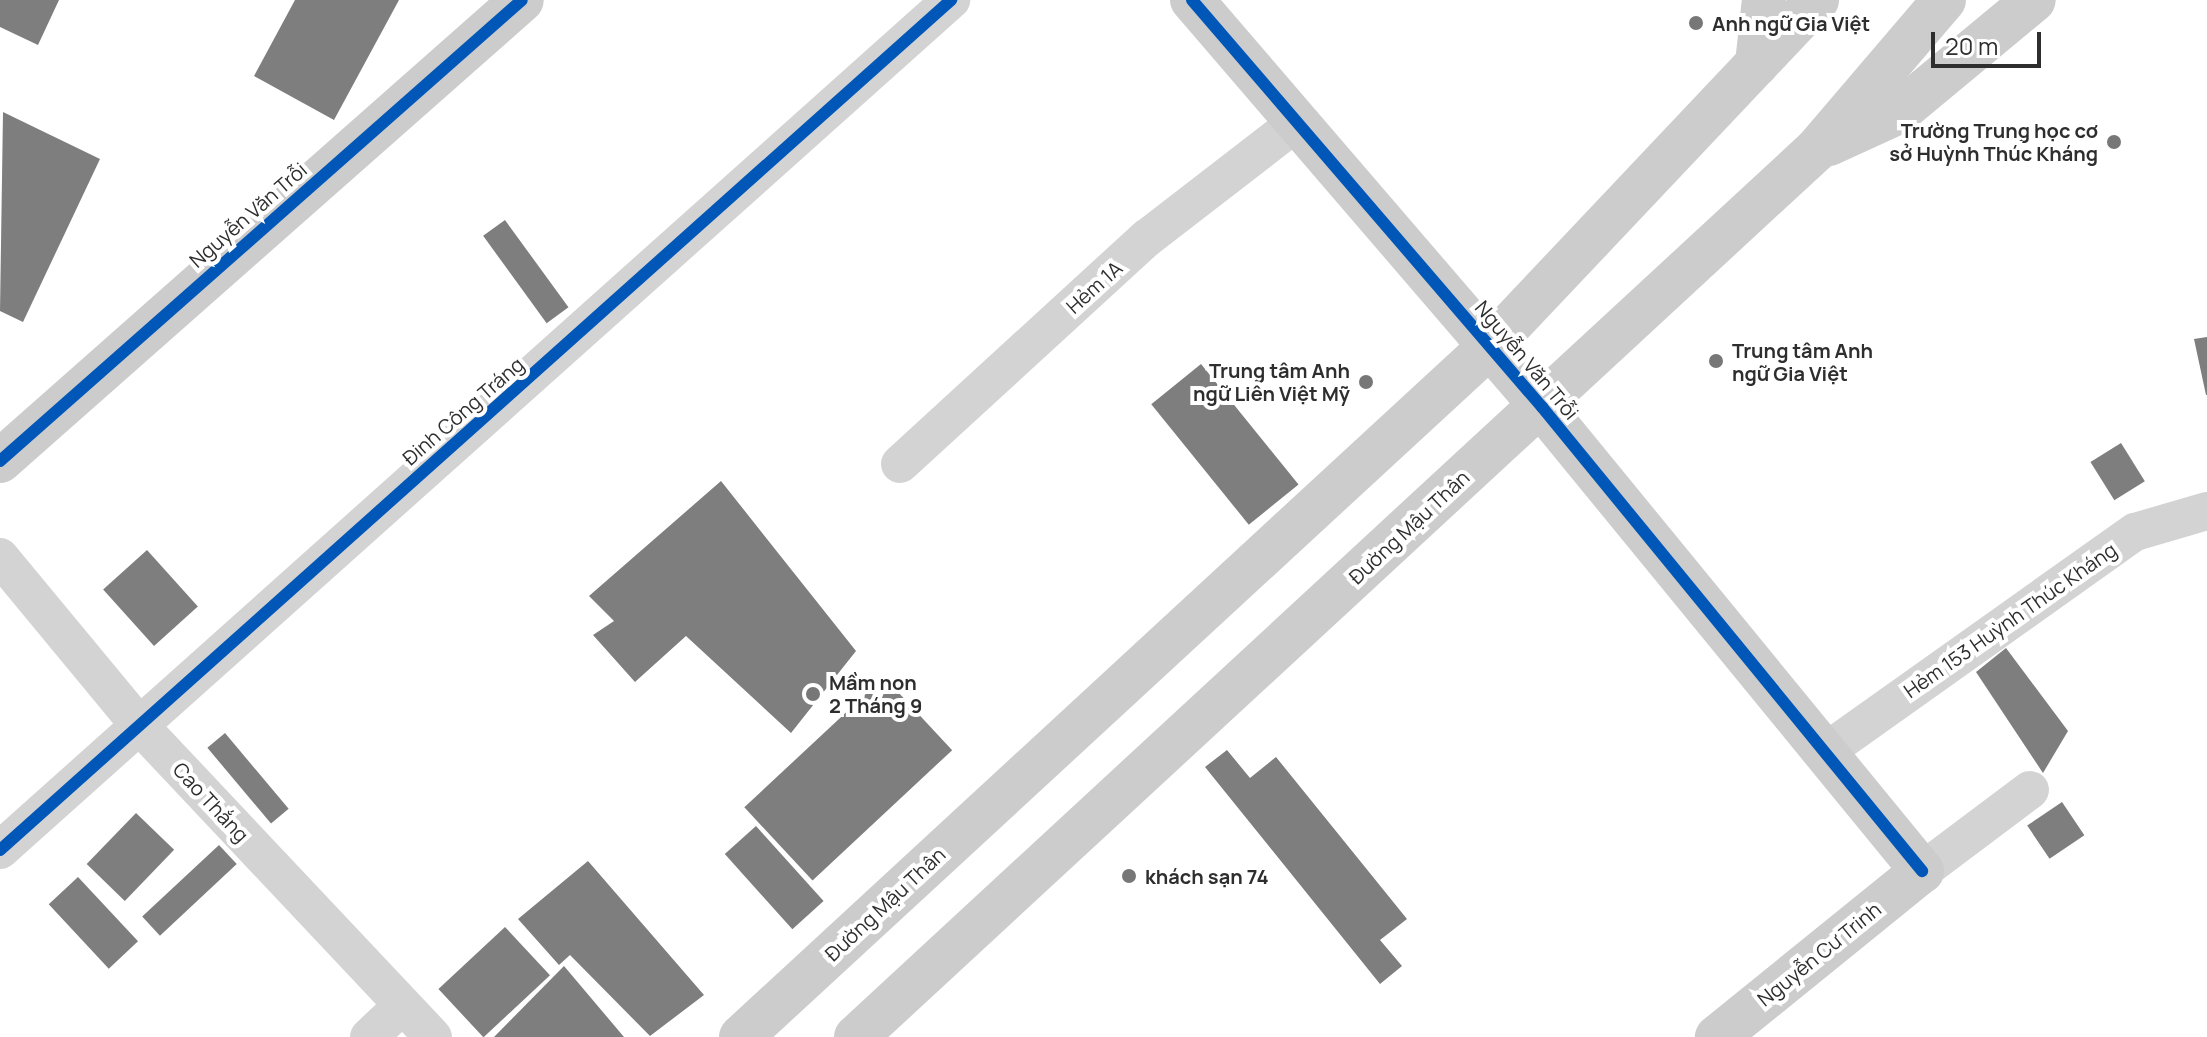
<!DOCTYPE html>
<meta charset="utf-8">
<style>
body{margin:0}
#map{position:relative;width:2207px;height:1037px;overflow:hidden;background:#fff;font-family:Manrope,sans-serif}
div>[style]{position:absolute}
.building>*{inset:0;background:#7e7e7e;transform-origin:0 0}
.street>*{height:38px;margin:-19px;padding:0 19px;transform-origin:19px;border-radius:19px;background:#d3d3d3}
.secondary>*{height:44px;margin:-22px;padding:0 22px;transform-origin:22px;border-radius:22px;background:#ccc}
.cycleway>*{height:12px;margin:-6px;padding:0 6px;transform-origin:6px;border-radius:6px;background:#0057b8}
.dots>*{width:22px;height:22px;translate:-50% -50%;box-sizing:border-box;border:4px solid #fff;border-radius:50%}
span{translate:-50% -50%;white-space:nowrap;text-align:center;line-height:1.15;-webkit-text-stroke:8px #fff;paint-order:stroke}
.poi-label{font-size:20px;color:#2e2e2e;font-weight:700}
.left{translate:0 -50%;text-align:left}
.right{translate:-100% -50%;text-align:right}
.street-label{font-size:20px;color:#2e2e2e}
.scale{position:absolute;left:1931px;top:32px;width:110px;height:36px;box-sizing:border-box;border:4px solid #2e2e2e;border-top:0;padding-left:10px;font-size:24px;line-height:28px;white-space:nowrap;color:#2e2e2e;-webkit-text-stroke:6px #fff;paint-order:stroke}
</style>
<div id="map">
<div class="building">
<div style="clip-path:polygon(0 0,59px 0,38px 45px,0 27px)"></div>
<div style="clip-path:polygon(295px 0,399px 0,334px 120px,254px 76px)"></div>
<div style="clip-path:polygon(3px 112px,100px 159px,23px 322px,0 311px)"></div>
<div style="left:505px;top:220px;width:108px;height:27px;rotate:54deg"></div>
<div style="clip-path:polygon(2207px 337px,2207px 395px,2206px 395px,2194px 339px)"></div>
<div style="left:1201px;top:364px;width:155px;height:64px;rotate:51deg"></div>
<div style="left:2121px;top:443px;width:45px;height:36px;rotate:58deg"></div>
<div style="clip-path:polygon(721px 481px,856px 651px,791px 733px,686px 636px,635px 682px,593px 635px,614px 621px,589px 596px)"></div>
<div style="left:147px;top:550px;width:76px;height:59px;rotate:48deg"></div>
<div style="clip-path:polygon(2006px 648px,2068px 731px,2043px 773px,1976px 672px)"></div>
<div style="left:884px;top:677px;width:100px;height:191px;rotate:47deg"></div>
<div style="left:225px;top:733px;width:99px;height:23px;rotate:50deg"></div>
<div style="clip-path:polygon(1227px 750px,1250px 778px,1276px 757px,1407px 919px,1380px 940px,1402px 966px,1380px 984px,1205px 767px)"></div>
<div style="left:2062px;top:802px;width:40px;height:42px;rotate:56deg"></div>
<div style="left:136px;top:813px;width:53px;height:71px;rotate:44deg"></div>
<div style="left:756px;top:826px;width:101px;height:42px;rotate:48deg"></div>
<div style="left:219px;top:845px;width:26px;height:105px;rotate:47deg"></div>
<div style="clip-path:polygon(588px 861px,704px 995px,650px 1036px,570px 955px,559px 965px,518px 919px)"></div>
<div style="left:78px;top:877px;width:88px;height:40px;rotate:47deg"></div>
<div style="left:505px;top:927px;width:66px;height:91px;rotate:47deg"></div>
<div style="clip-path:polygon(564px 966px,624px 1037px,494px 1037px)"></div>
</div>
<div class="street">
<div style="left:900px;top:464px;width:335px;rotate:-42.5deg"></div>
<div style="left:1147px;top:238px;width:190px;rotate:-37.7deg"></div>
<div style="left:0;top:557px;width:217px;rotate:50.4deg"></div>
<div style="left:138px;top:724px;width:430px;rotate:46.7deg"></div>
<div style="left:1825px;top:752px;width:380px;rotate:-35.4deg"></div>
<div style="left:2135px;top:532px;width:75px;rotate:-16.3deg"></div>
<div style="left:0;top:850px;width:1276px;rotate:-41.79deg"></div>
<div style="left:1922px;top:871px;width:135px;rotate:-36.9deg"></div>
<div style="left:369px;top:1037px;width:45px;rotate:-43.2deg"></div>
</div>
<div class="secondary">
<div style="left:1192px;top:0;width:537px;rotate:49.31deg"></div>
<div style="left:1542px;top:407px;width:600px;rotate:50.68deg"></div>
<div style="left:1922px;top:871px;width:264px;rotate:141deg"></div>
<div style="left:1757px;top:64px;width:64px;rotate:-83.8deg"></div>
<div style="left:1829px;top:144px;width:77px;rotate:-24.6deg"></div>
<div style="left:1899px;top:112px;width:175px;rotate:-39.7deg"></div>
<div style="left:0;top:461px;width:696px;rotate:-41.45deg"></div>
<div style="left:741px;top:1037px;width:1019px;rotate:-42.69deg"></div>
<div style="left:1490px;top:346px;width:476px;rotate:-46.6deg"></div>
<div style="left:856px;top:1037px;width:1307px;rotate:-42.74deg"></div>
<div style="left:1816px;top:150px;width:197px;rotate:-49.5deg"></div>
</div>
<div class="cycleway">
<div style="left:1192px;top:0;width:537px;rotate:49.31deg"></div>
<div style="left:1542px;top:407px;width:600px;rotate:50.68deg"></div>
<div style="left:0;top:461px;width:696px;rotate:-41.45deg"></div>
<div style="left:0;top:850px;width:1276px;rotate:-41.79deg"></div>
</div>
<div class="dots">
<div style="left:1696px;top:23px;background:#777"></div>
<div style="left:2114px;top:142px;background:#777"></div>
<div style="left:1716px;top:361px;background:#777"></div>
<div style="left:1366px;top:382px;background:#777"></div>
<div style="left:813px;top:694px;background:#777"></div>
<div style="left:1129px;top:876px;background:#777"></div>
</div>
<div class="poi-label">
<span class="left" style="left:1712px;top:23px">Anh ngữ Gia Việt</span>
<span class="right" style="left:2098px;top:142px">Trường Trung học cơ<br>sở Huỳnh Thúc Kháng</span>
<span class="left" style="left:1732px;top:362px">Trung tâm Anh<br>ngữ Gia Việt</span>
<span class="right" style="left:1350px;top:382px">Trung tâm Anh<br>ngữ Liên Việt Mỹ</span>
<span class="left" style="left:829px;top:694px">Mầm non<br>2 Tháng 9</span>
<span class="left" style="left:1145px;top:876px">khách sạn 74</span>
</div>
<div class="street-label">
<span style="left:248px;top:215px;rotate:-41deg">Nguyễn Văn Trỗi</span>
<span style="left:1094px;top:287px;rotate:-42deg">Hẻm 1A</span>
<span style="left:1527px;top:360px;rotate:50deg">Nguyễn Văn Trỗi</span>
<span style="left:463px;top:411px;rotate:-41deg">Đinh Công Tráng</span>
<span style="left:1409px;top:527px;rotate:-43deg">Đường Mậu Thân</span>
<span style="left:2010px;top:620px;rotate:-35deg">Hẻm 153 Huỳnh Thúc Kháng</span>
<span style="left:211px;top:802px;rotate:47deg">Cao Thắng</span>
<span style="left:885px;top:904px;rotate:-43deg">Đường Mậu Thân</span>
<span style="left:1819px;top:954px;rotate:-39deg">Nguyễn Cư Trinh</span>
</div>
<div class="scale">20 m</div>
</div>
